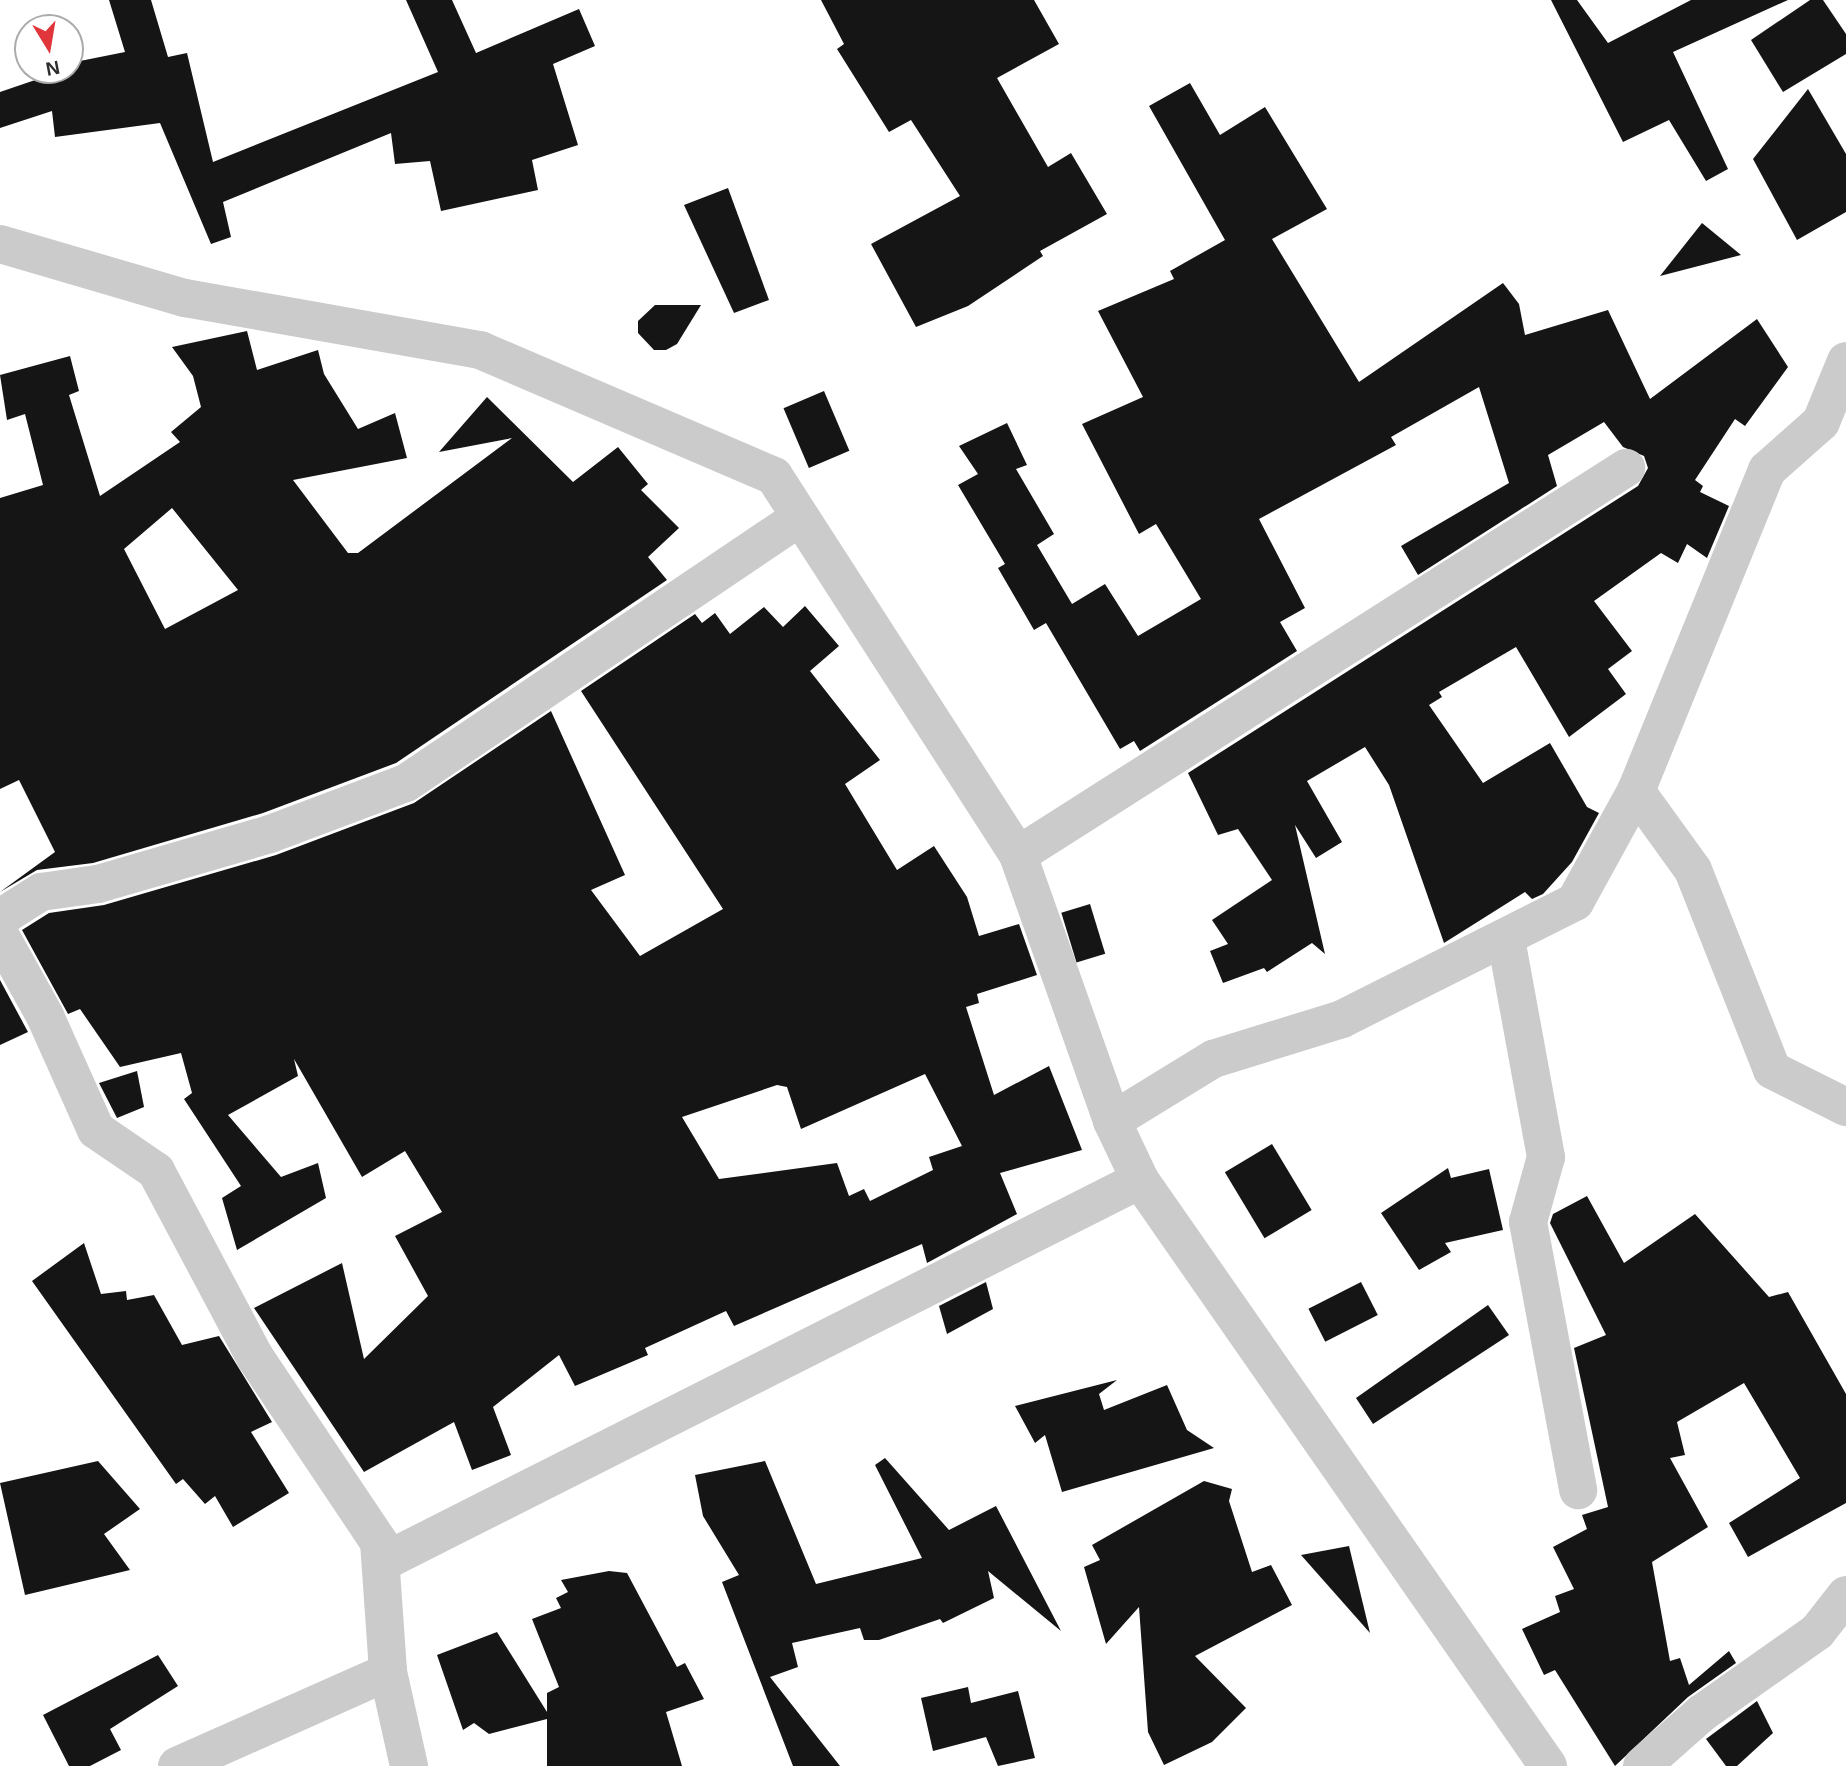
<!DOCTYPE html>
<style>
body{margin:0}
#map{position:relative;width:1846px;height:1766px;overflow:hidden;background:#fff;font-family:Arial,sans-serif}
div>[style]{position:absolute}
.building>*{inset:0;background:#151515;transform-origin:0 0}
.street>*{height:38px;margin:-19px;padding:0 19px;transform-origin:19px;border-radius:19px;background:#cbcbcb}
span{translate:-50% -50%;white-space:nowrap;text-align:center;line-height:1.15;-webkit-text-stroke:7px #fff;paint-order:stroke}
.north{position:absolute;left:14px;top:14px;width:70px;height:70px;box-sizing:border-box;background:#fff;border:2px solid #ababab;border-radius:50%;rotate:169deg;font-size:19px;font-weight:700;line-height:28px;text-align:center;color:#2e2e2e}
.north::after{content:'';display:block;margin:auto;width:24px;height:32px;background:#e0353a;clip-path:polygon(50% 0,100% 100%,50% 72%,0 100%)}
</style>
<div id="map">
<div class="building">
<div style="clip-path:polygon(109px 0,151px 0,168px 57px,187px 53px,213px 162px,438px 72px,406px 0,452px 0,476px 53px,579px 9px,595px 46px,553px 64px,578px 145px,532px 160px,538px 190px,441px 211px,430px 161px,395px 164px,391px 133px,223px 202px,231px 237px,211px 244px,160px 123px,55px 137px,52px 111px,0 128px,0 92px,44px 77px,42px 70px,70px 70px,70px 63px,125px 52px)"></div>
<div style="clip-path:polygon(821px 0,1034px 0,1059px 44px,997px 78px,1048px 167px,1071px 153px,1107px 214px,1040px 251px,1043px 256px,968px 306px,916px 327px,871px 244px,960px 196px,911px 120px,889px 132px,837px 49px,844px 44px)"></div>
<div style="clip-path:polygon(1551px 0,1577px 0,1608px 43px,1691px 0,1788px 0,1673px 52px,1728px 169px,1706px 181px,1669px 120px,1623px 142px)"></div>
<div style="clip-path:polygon(1810px 0,1823px 0,1846px 34px,1846px 54px,1783px 92px,1751px 40px)"></div>
<div style="clip-path:polygon(1190px 83px,1220px 135px,1265px 107px,1327px 209px,1272px 239px,1359px 382px,1503px 283px,1519px 304px,1525px 335px,1608px 310px,1650px 399px,1757px 319px,1788px 367px,1745px 426px,1735px 419px,1695px 480px,1703px 486px,1700px 492px,1729px 506px,1707px 558px,1687px 544px,1678px 563px,1661px 553px,1594px 601px,1632px 651px,1608px 669px,1626px 694px,1569px 737px,1516px 647px,1439px 692px,1442px 697px,1429px 705px,1483px 783px,1550px 743px,1587px 807px,1599px 813px,1572px 862px,1543px 894px,1532px 899px,1525px 892px,1444px 943px,1389px 785px,1365px 747px,1307px 781px,1342px 842px,1316px 858px,1295px 825px,1325px 954px,1312px 943px,1267px 972px,1264px 968px,1223px 983px,1210px 951px,1228px 944px,1212px 920px,1272px 880px,1238px 829px,1218px 835px,1188px 773px,1638px 486px,1648px 468px,1644px 456px,1623px 447px,1604px 422px,1548px 455px,1557px 486px,1418px 575px,1401px 546px,1509px 483px,1479px 387px,1391px 437px,1396px 445px,1259px 519px,1305px 608px,1280px 622px,1297px 651px,1140px 751px,1134px 741px,1120px 749px,1046px 623px,1034px 630px,998px 568px,1005px 564px,958px 485px,978px 474px,959px 446px,1007px 423px,1027px 465px,1016px 469px,1054px 534px,1037px 545px,1072px 604px,1105px 584px,1138px 636px,1201px 599px,1156px 524px,1139px 534px,1082px 424px,1143px 397px,1098px 311px,1174px 279px,1170px 271px,1225px 240px,1149px 106px)"></div>
<div style="clip-path:polygon(1808px 89px,1846px 154px,1846px 212px,1797px 240px,1753px 159px)"></div>
<div style="clip-path:polygon(728px 188px,769px 300px,734px 313px,684px 205px)"></div>
<div style="clip-path:polygon(1702px 223px,1741px 255px,1660px 276px)"></div>
<div style="clip-path:polygon(655px 305px,701px 305px,677px 344px,666px 350px,654px 350px,638px 333px,638px 321px)"></div>
<div style="clip-path:polygon(evenodd,247px 331px,257px 370px,318px 350px,324px 374px,358px 429px,395px 413px,407px 458px,293px 480px,348px 553px,358px 553px,512px 438px,439px 452px,487px 397px,573px 482px,618px 447px,648px 484px,641px 490px,679px 528px,648px 557px,667px 580px,396px 763px,263px 813px,93px 863px,37px 870px,0 892px,55px 852px,19px 780px,0 789px,0 498px,43px 485px,25px 414px,7px 420px,0 375px,70px 356px,79px 391px,69px 395px,100px 496px,180px 442px,171px 432px,201px 407px,193px 376px,172px 347px,247px 331px,172px 508px,238px 590px,165px 629px,124px 549px,172px 508px)"></div>
<div style="left:824px;top:391px;width:65px;height:44px;rotate:67deg"></div>
<div style="clip-path:polygon(evenodd,805px 606px,839px 646px,810px 671px,880px 760px,845px 784px,897px 870px,934px 846px,967px 897px,979px 936px,1019px 924px,1037px 975px,977px 994px,979px 1003px,966px 1007px,994px 1095px,1049px 1066px,1082px 1150px,1000px 1173px,1017px 1214px,927px 1263px,922px 1244px,734px 1326px,726px 1311px,645px 1348px,648px 1355px,575px 1386px,559px 1355px,493px 1407px,511px 1455px,472px 1470px,454px 1422px,364px 1472px,254px 1308px,342px 1263px,364px 1359px,428px 1296px,395px 1236px,442px 1212px,405px 1151px,362px 1177px,294px 1059px,298px 1076px,228px 1115px,281px 1177px,318px 1163px,326px 1198px,237px 1250px,222px 1198px,241px 1186px,184px 1099px,192px 1093px,181px 1053px,120px 1067px,80px 1009px,68px 1014px,22px 930px,49px 913px,104px 905px,276px 855px,414px 803px,551px 711px,625px 875px,591px 890px,640px 956px,723px 909px,581px 691px,695px 614px,702px 623px,715px 613px,730px 634px,764px 607px,783px 627px,805px 606px,925px 1074px,962px 1146px,929px 1157px,933px 1170px,870px 1201px,864px 1189px,849px 1196px,837px 1163px,719px 1179px,682px 1117px,777px 1085px,787px 1087px,801px 1129px,925px 1074px)"></div>
<div style="left:1090px;top:904px;width:52px;height:30px;rotate:73deg"></div>
<div style="clip-path:polygon(0 980px,28px 1032px,0 1045px)"></div>
<div style="clip-path:polygon(137px 1071px,144px 1107px,117px 1118px,99px 1083px)"></div>
<div style="left:1272px;top:1144px;width:77px;height:55px;rotate:59deg"></div>
<div style="clip-path:polygon(1448px 1168px,1451px 1178px,1489px 1169px,1503px 1230px,1445px 1243px,1451px 1252px,1419px 1270px,1381px 1213px)"></div>
<div style="clip-path:polygon(1587px 1196px,1624px 1263px,1695px 1214px,1769px 1297px,1788px 1292px,1846px 1394px,1846px 1503px,1748px 1557px,1729px 1523px,1800px 1478px,1744px 1383px,1677px 1422px,1685px 1455px,1670px 1458px,1708px 1527px,1652px 1562px,1670px 1661px,1680px 1658px,1689px 1685px,1729px 1651px,1736px 1663px,1688px 1697px,1615px 1766px,1555px 1670px,1544px 1675px,1522px 1629px,1560px 1612px,1555px 1596px,1574px 1589px,1553px 1547px,1587px 1529px,1582px 1515px,1608px 1507px,1574px 1348px,1606px 1335px,1550px 1223px,1553px 1214px)"></div>
<div style="clip-path:polygon(84px 1243px,101px 1294px,126px 1291px,127px 1300px,154px 1295px,182px 1345px,219px 1336px,272px 1422px,251px 1432px,289px 1493px,233px 1527px,215px 1496px,205px 1504px,183px 1479px,176px 1484px,32px 1281px)"></div>
<div style="clip-path:polygon(986px 1282px,993px 1309px,947px 1334px,939px 1306px)"></div>
<div style="left:1361px;top:1282px;width:37px;height:59px;rotate:63deg"></div>
<div style="clip-path:polygon(1488px 1305px,1509px 1335px,1373px 1424px,1356px 1398px)"></div>
<div style="clip-path:polygon(1117px 1380px,1099px 1394px,1104px 1410px,1167px 1385px,1187px 1430px,1214px 1448px,1062px 1492px,1045px 1435px,1035px 1443px,1015px 1406px)"></div>
<div style="clip-path:polygon(885px 1458px,949px 1530px,996px 1506px,1061px 1631px,988px 1571px,994px 1598px,943px 1623px,940px 1619px,879px 1640px,864px 1640px,860px 1628px,792px 1643px,798px 1667px,770px 1677px,840px 1766px,793px 1766px,722px 1582px,739px 1575px,703px 1516px,695px 1475px,765px 1461px,816px 1584px,922px 1558px,875px 1465px)"></div>
<div style="clip-path:polygon(98px 1461px,140px 1509px,104px 1534px,130px 1570px,25px 1595px,0 1483px)"></div>
<div style="clip-path:polygon(1204px 1481px,1232px 1489px,1229px 1501px,1252px 1572px,1271px 1565px,1292px 1605px,1195px 1656px,1246px 1708px,1212px 1742px,1164px 1765px,1148px 1732px,1139px 1607px,1106px 1644px,1084px 1567px,1100px 1560px,1092px 1545px)"></div>
<div style="clip-path:polygon(1349px 1546px,1370px 1633px,1301px 1555px)"></div>
<div style="clip-path:polygon(609px 1571px,627px 1573px,677px 1667px,685px 1663px,704px 1699px,666px 1712px,682px 1766px,547px 1766px,547px 1719px,489px 1734px,474px 1723px,463px 1730px,437px 1655px,497px 1632px,547px 1712px,547px 1693px,559px 1687px,532px 1619px,561px 1608px,556px 1598px,568px 1592px,561px 1580px)"></div>
<div style="clip-path:polygon(158px 1655px,178px 1686px,110px 1729px,121px 1750px,90px 1766px,69px 1766px,43px 1715px)"></div>
<div style="clip-path:polygon(968px 1687px,971px 1703px,1018px 1691px,1035px 1758px,998px 1766px,986px 1737px,933px 1751px,921px 1698px)"></div>
<div style="clip-path:polygon(1757px 1701px,1773px 1733px,1737px 1766px,1726px 1766px,1706px 1739px)"></div>
</div>
<div class="street">
<div style="left:0;top:244px;width:193px;rotate:16.3deg"></div>
<div style="left:185px;top:298px;width:300px;rotate:10deg"></div>
<div style="left:480px;top:350px;width:320px;rotate:23.2deg"></div>
<div style="left:774px;top:476px;width:451px;rotate:57.2deg"></div>
<div style="left:1018px;top:855px;width:282px;rotate:70.5deg"></div>
<div style="left:1112px;top:1121px;width:65px;rotate:64.6deg"></div>
<div style="left:1140px;top:1180px;width:714px;rotate:55.15deg"></div>
<div style="left:1636px;top:791px;width:97px;rotate:54.2deg"></div>
<div style="left:1693px;top:870px;width:215px;rotate:68.4deg"></div>
<div style="left:1772px;top:1070px;width:83px;rotate:26.6deg"></div>
<div style="left:1018px;top:855px;width:721px;rotate:-32.48deg"></div>
<div style="left:0;top:918px;width:49px;rotate:-32.4deg"></div>
<div style="left:41px;top:892px;width:58px;rotate:-8deg"></div>
<div style="left:98px;top:884px;width:179px;rotate:-16.2deg"></div>
<div style="left:270px;top:834px;width:145px;rotate:-20.6deg"></div>
<div style="left:406px;top:783px;width:475px;rotate:-34deg"></div>
<div style="left:0;top:935px;width:93px;rotate:60.9deg"></div>
<div style="left:45px;top:1016px;width:125px;rotate:65.9deg"></div>
<div style="left:96px;top:1130px;width:73px;rotate:34.3deg"></div>
<div style="left:156px;top:1171px;width:211px;rotate:62deg"></div>
<div style="left:255px;top:1357px;width:223px;rotate:56.2deg"></div>
<div style="left:379px;top:1542px;width:130px;rotate:86deg"></div>
<div style="left:388px;top:1672px;width:231px;rotate:156deg"></div>
<div style="left:1506px;top:939px;width:222px;rotate:79.6deg"></div>
<div style="left:1546px;top:1157px;width:67px;rotate:105.5deg"></div>
<div style="left:1528px;top:1222px;width:273px;rotate:79.4deg"></div>
<div style="left:1112px;top:1121px;width:119px;rotate:-31.5deg"></div>
<div style="left:1213px;top:1059px;width:135px;rotate:-17.2deg"></div>
<div style="left:1342px;top:1019px;width:261px;rotate:-26.7deg"></div>
<div style="left:1575px;top:902px;width:127px;rotate:-61.2deg"></div>
<div style="left:1636px;top:791px;width:347px;rotate:-67.8deg"></div>
<div style="left:1767px;top:470px;width:72px;rotate:-41.6deg"></div>
<div style="left:1821px;top:422px;width:66px;rotate:-67.7deg"></div>
<div style="left:381px;top:1563px;width:850px;rotate:-26.78deg"></div>
<div style="left:388px;top:1672px;width:96px;rotate:77.4deg"></div>
<div style="left:1642px;top:1766px;width:80px;rotate:-41.5deg"></div>
<div style="left:1702px;top:1713px;width:141px;rotate:-35.2deg"></div>
<div style="left:1817px;top:1632px;width:47px;rotate:-51.9deg"></div>
</div>
<div class="north">N</div>
</div>
